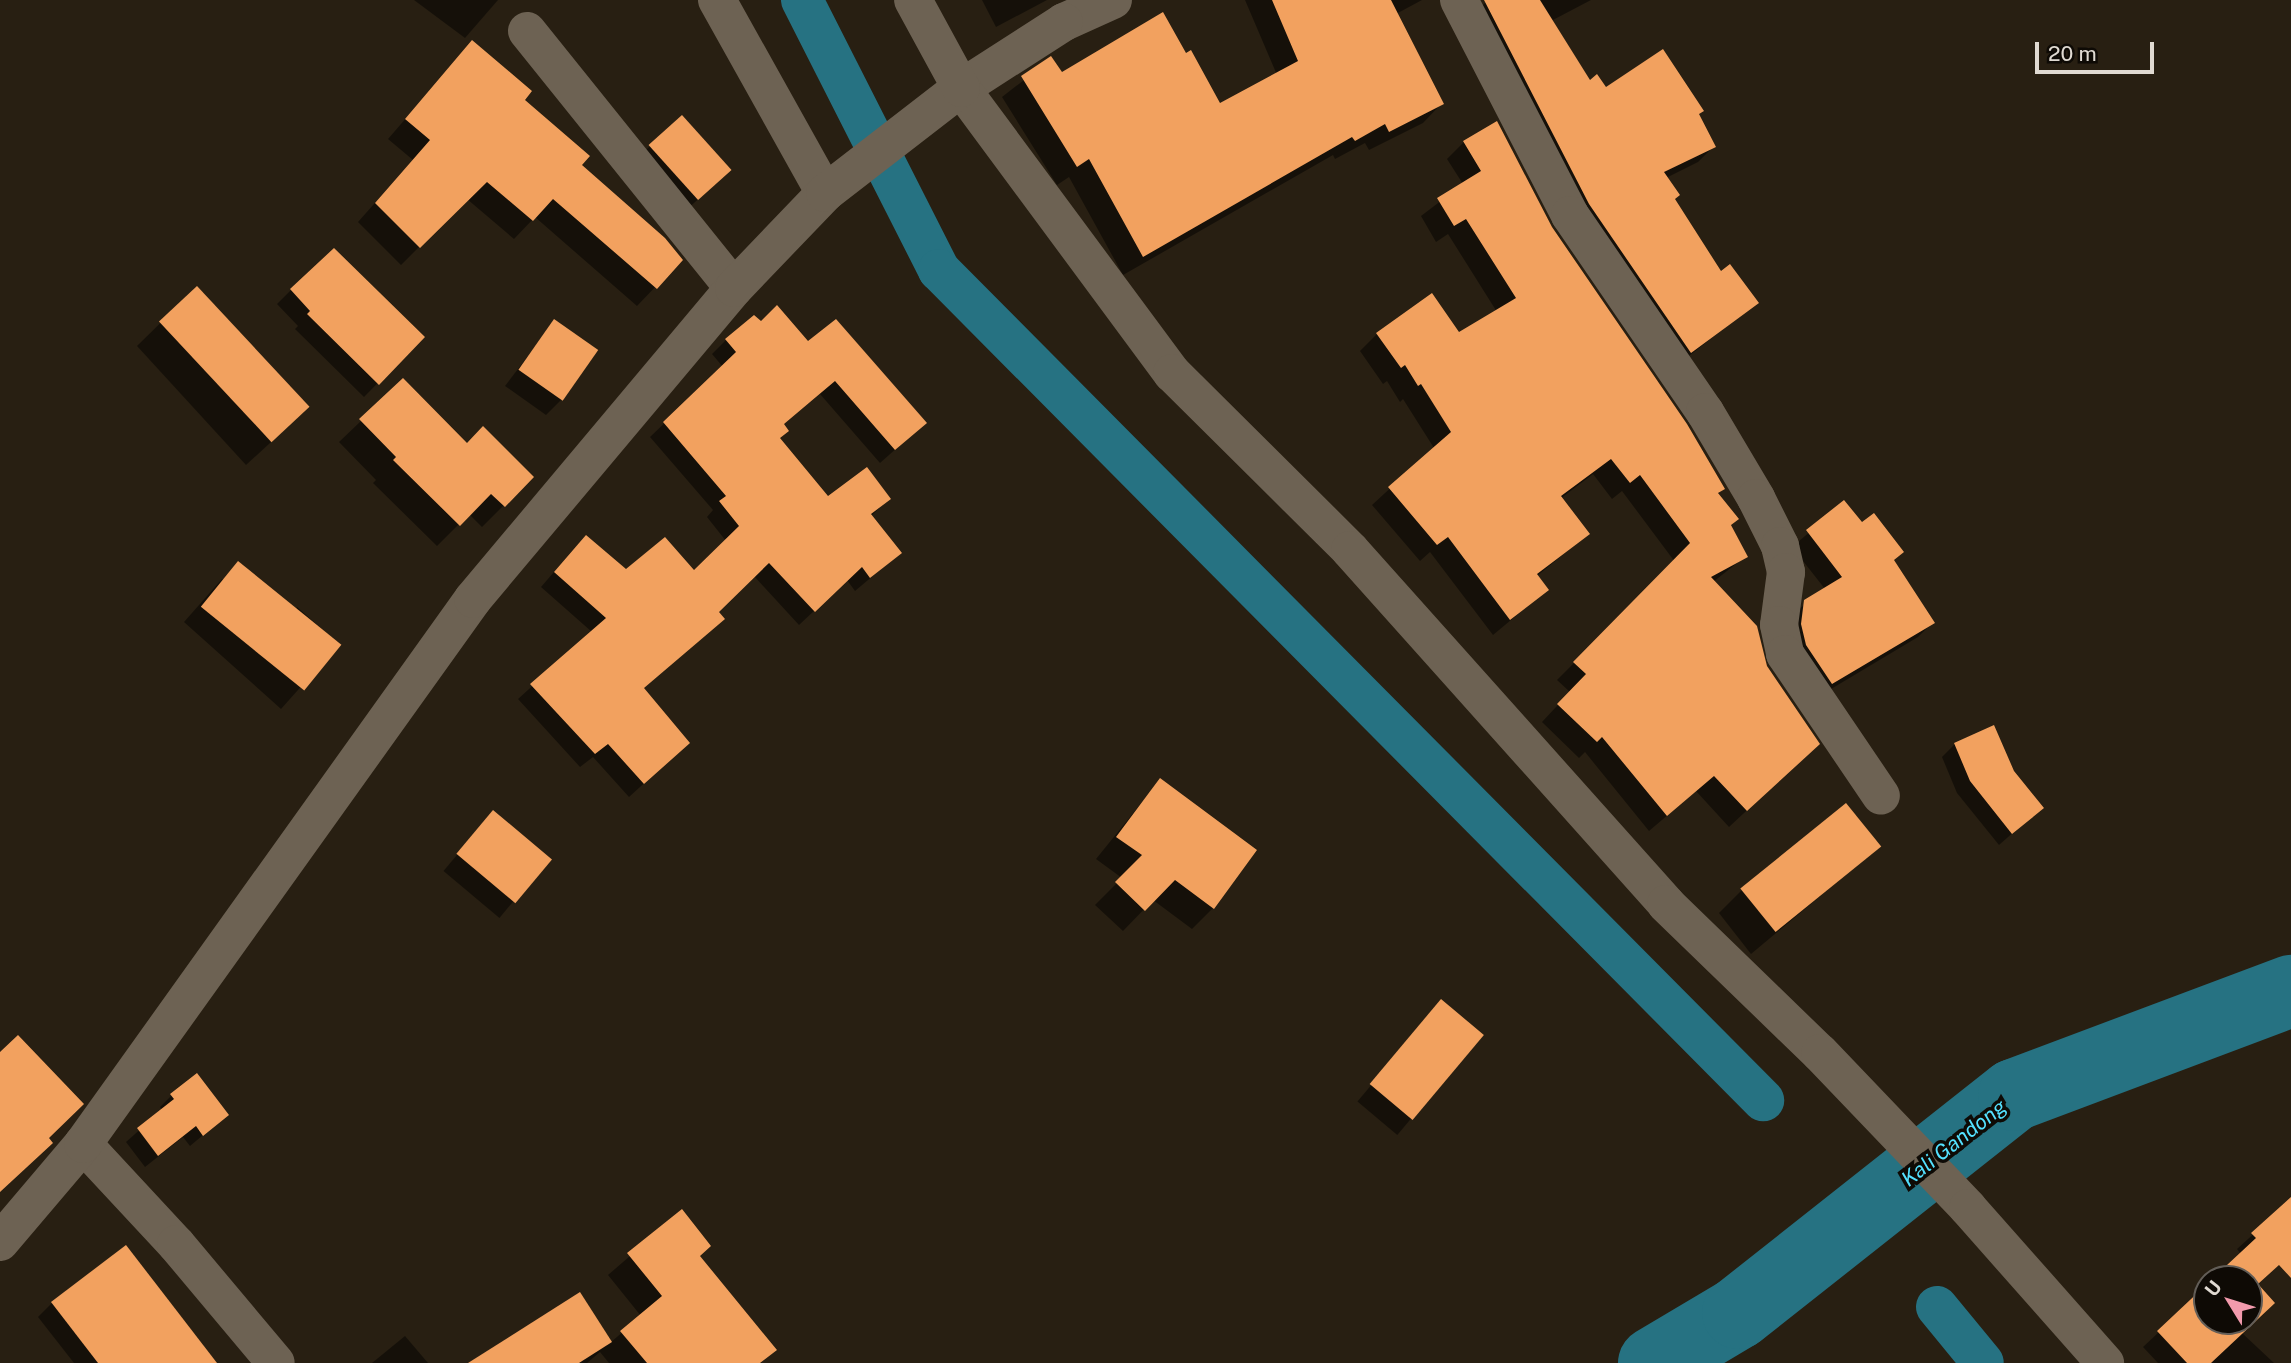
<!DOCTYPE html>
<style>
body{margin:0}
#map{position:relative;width:2291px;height:1363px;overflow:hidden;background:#281f12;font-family:"Public Sans",sans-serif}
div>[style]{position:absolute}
.shadow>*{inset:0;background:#0007;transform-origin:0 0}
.canal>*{height:42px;margin:-21px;padding:0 21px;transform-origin:21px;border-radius:21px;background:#267282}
.river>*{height:72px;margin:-36px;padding:0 36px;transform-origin:36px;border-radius:36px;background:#267282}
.building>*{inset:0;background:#f2a15f;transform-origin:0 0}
.minor>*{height:38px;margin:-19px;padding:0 19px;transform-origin:19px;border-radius:19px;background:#6d6253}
span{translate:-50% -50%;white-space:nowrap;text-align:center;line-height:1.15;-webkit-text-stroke:7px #0e0a05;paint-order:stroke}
.water-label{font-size:21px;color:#54e1ff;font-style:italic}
.north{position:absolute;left:2193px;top:1265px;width:70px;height:70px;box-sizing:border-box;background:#0e0a05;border:2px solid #625d57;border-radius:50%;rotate:308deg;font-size:19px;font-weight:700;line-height:28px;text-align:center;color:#e0dad2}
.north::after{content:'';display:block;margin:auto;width:24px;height:32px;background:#f29aad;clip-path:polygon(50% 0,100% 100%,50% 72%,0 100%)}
.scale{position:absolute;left:2035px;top:42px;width:119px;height:32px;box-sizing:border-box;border:4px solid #e0dad2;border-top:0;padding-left:9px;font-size:21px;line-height:24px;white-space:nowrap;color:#e0dad2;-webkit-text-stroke:5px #0e0a05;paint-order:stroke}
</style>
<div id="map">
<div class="shadow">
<div style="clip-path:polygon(414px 0,498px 0,465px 38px)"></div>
<div style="clip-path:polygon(982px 0,1047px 0,996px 27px)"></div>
<div style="clip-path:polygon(1245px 0,1422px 0,1396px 14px,1442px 103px,1423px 123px,1369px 150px,1365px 143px,1335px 159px,1333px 155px,1123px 275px,1069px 177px,1057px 185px,1002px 97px,1051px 59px,1061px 74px,1219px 106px,1277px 75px)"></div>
<div style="clip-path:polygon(1488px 0,1591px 0,1551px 21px,1589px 83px,1698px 115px,1713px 147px,1698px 162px,1666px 178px,1673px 200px,1720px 274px,1756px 303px,1675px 367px,1470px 18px)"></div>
<div style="clip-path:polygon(472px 42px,580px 165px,681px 260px,637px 306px,535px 217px,514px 239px,467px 199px,401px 265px,358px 222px,413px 160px,388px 139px)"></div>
<div style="clip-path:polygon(682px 117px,716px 183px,684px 212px,636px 159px)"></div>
<div style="clip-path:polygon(1464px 142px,1550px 228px,1723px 489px,1717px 495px,1746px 556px,1713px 582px,1765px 667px,1800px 761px,1729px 827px,1696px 791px,1649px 831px,1585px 752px,1579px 758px,1542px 722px,1570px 692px,1557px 680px,1675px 562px,1622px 491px,1612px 499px,1593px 474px,1560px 499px,1588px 534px,1537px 576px,1547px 590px,1493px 635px,1430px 552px,1420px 561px,1372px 505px,1434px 448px,1403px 399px,1400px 402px,1387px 381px,1383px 384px,1360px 351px,1377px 334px,1459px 334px,1497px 312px,1448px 234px,1436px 242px,1421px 216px,1463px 184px,1447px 159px)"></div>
<div style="clip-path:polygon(196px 288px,283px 431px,246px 465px,137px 346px)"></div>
<div style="clip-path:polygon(291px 290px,423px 337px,364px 397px,295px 329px,298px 326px,277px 304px)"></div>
<div style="clip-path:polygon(554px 322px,562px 399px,546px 415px,505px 386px)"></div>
<div style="clip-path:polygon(761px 324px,808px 344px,925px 423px,880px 463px,820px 394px,782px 425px,779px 439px,828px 499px,889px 499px,871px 516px,900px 553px,855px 591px,847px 580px,799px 625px,754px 576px,717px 612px,723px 619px,642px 689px,673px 757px,629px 797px,593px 757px,580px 767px,518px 699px,592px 632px,541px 587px,572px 551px,626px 572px,694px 572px,726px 541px,707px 517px,713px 510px,650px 437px,723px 367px,712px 354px,726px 340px)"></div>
<div style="clip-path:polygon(361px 421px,466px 445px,532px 477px,482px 527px,469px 514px,437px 546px,373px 483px,376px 480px,339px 442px)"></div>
<div style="clip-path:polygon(1844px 503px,1893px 561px,1933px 622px,1918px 637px,1816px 698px,1790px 616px,1825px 589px,1792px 547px)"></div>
<div style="clip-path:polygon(222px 579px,294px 611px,297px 607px,339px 644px,281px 709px,184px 622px)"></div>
<div style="clip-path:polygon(1955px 744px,2013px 772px,2041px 808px,1999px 845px,1957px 793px,1942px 757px)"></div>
<div style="clip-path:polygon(1160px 780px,1213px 908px,1192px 929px,1153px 900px,1123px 931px,1095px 905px,1122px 878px,1096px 859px)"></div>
<div style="left:493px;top:812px;width:73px;height:77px;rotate:40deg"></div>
<div style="clip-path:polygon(1879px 847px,1751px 954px,1719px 913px,1742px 890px)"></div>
<div style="left:1441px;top:1002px;width:52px;height:130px;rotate:40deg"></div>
<div style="clip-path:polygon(172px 1095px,227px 1115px,190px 1146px,183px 1137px,145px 1167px,126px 1142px,162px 1110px,160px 1107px)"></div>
<div style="clip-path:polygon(2291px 1200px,2291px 1254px,2256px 1285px,2273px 1303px,2242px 1333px,2274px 1363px,2158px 1363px,2143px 1347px,2207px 1287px,2207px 1321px,2249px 1321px,2249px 1279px,2215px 1279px,2241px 1254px,2237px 1249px)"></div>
<div style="clip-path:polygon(681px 1212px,699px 1257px,774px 1349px,761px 1363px,609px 1363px,600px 1352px,587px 1363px,470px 1363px,610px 1343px,641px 1316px,608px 1275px)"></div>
<div style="clip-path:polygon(52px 1303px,199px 1363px,74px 1363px,38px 1317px)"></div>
<div style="clip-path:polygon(405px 1336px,428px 1363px,372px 1363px)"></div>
</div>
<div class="canal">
<div style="left:802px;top:0;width:303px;rotate:63.1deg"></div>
<div style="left:939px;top:270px;width:1170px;rotate:45.21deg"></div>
<div style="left:1937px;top:1307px;width:72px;rotate:50.6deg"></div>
</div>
<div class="river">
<div style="left:1654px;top:1363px;width:98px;rotate:-30.8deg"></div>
<div style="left:1738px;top:1313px;width:352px;rotate:-38.3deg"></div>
<div style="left:2014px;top:1095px;width:296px;rotate:-20.6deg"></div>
</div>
<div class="building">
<div style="clip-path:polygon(1272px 0,1391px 0,1444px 104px,1389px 132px,1385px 124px,1355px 141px,1352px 137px,1143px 257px,1089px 159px,1077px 167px,1021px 76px,1051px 56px,1062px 72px,1163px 12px,1186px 53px,1191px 50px,1220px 103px,1298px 61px)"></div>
<div style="clip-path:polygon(1484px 0,1540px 0,1590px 80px,1597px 74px,1606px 87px,1663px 49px,1704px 111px,1699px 114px,1716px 147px,1664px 172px,1680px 195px,1675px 199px,1721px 271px,1730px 264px,1759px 303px,1691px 353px,1589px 204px)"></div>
<div style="clip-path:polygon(472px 40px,532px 91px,525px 100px,590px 156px,582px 165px,665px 238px,683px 260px,657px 289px,553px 199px,533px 221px,487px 182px,420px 248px,375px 203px,430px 140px,405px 119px)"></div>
<div style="left:682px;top:115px;width:74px;height:45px;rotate:48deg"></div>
<div style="clip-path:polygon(1497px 121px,1552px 227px,1687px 424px,1725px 489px,1718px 493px,1739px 519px,1731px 525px,1748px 557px,1711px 577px,1757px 626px,1767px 666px,1820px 744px,1747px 811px,1714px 776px,1667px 816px,1602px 737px,1597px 742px,1557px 704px,1586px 674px,1573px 662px,1690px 543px,1640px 475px,1630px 483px,1611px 459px,1561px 496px,1590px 534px,1537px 574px,1549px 590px,1510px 620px,1448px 537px,1437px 545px,1388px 487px,1451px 432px,1421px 384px,1418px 386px,1405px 365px,1401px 368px,1376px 333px,1432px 293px,1459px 332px,1516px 298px,1466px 219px,1454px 226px,1437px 198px,1481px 171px,1463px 141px)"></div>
<div style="clip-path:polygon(334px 248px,425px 337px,379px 385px,307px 314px,310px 311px,290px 289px)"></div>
<div style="left:197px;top:286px;width:165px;height:52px;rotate:47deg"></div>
<div style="clip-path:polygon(777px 305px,808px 341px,836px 319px,927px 423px,895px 450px,835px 381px,784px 424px,789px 431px,780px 438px,828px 496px,867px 467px,891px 499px,871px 514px,902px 553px,870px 578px,862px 567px,815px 612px,769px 563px,719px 612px,725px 619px,644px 688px,690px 743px,644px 784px,608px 744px,595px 754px,530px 684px,606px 618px,554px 572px,586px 535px,626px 569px,665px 537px,694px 570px,739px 526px,719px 501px,726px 496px,663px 422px,736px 352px,725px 339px,754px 315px,761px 321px)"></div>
<div style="left:554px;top:319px;width:54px;height:62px;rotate:35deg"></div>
<div style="clip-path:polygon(403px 378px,467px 443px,483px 426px,534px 477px,505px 507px,491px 494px,460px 526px,393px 460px,396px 457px,359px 419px)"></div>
<div style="clip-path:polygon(1844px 500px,1862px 522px,1874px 513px,1904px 552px,1894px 560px,1935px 623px,1832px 684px,1806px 645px,1801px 624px,1804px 600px,1842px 577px,1806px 530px)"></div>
<div style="left:238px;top:561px;width:133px;height:59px;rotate:39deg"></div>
<div style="clip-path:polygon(1994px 725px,2014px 771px,2044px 808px,2012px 834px,1970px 781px,1954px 743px)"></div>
<div style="clip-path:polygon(1160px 778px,1257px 850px,1214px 909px,1175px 880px,1145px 911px,1115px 882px,1142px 855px,1116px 837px)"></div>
<div style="left:1846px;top:803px;width:56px;height:136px;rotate:51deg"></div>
<div style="left:493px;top:810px;width:77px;height:57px;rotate:40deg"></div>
<div style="left:1441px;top:999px;width:56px;height:111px;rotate:40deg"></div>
<div style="clip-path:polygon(18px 1035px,84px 1104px,49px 1138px,53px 1143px,0 1192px,0 1052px)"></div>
<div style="clip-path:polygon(197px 1073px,229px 1115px,203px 1136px,196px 1126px,158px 1156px,137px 1128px,174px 1099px,170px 1094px)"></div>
<div style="clip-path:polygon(2291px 1197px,2291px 1278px,2279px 1265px,2258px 1284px,2275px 1303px,2211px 1363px,2187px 1363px,2157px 1331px,2207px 1284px,2207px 1321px,2249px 1321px,2249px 1279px,2212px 1279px,2256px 1238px,2251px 1233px)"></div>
<div style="clip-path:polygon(682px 1209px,711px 1246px,700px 1256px,777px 1350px,760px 1363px,647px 1363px,620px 1331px,662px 1296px,627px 1253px)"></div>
<div style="clip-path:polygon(126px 1245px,217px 1363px,98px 1363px,51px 1302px)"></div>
<div style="clip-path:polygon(580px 1292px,612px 1342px,579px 1363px,468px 1363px)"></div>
</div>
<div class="minor">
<div style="left:717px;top:0;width:221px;rotate:60.8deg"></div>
<div style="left:1113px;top:0;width:54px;rotate:155.8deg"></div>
<div style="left:1064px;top:22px;width:122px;rotate:147.3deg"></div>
<div style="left:961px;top:88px;width:355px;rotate:53.5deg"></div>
<div style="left:1172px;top:373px;width:251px;rotate:44.8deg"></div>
<div style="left:1350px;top:550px;width:475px;rotate:48.2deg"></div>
<div style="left:1666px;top:904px;width:214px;rotate:44.1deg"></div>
<div style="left:1820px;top:1053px;width:214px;rotate:46.3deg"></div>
<div style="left:1968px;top:1208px;width:207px;rotate:48.5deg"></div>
<div style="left:1459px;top:0;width:242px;rotate:62.7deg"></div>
<div style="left:1570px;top:215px;width:239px;rotate:55.6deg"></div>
<div style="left:1705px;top:412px;width:100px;rotate:59.3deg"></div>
<div style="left:1756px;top:498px;width:54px;rotate:63.4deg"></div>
<div style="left:1780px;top:546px;width:27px;rotate:77deg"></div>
<div style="left:1786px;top:572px;width:53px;rotate:97.5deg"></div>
<div style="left:1779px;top:625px;width:30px;rotate:78deg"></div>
<div style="left:1785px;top:654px;width:171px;rotate:55.9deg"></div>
<div style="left:527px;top:31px;width:330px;rotate:51.2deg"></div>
<div style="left:83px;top:1144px;width:137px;rotate:47.1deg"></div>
<div style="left:176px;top:1244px;width:155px;rotate:50deg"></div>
<div style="left:0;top:1242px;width:128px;rotate:-49.7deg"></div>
<div style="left:83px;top:1144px;width:670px;rotate:-54.41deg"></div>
<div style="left:473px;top:599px;width:406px;rotate:-50deg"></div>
<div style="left:734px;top:288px;width:132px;rotate:-46.2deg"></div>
<div style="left:825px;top:193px;width:172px;rotate:-37.7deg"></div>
<div style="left:961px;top:88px;width:100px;rotate:-118.6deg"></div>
</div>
<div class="water-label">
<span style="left:1954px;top:1143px;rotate:-38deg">Kali Gandong</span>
</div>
<div class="north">U</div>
<div class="scale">20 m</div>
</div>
